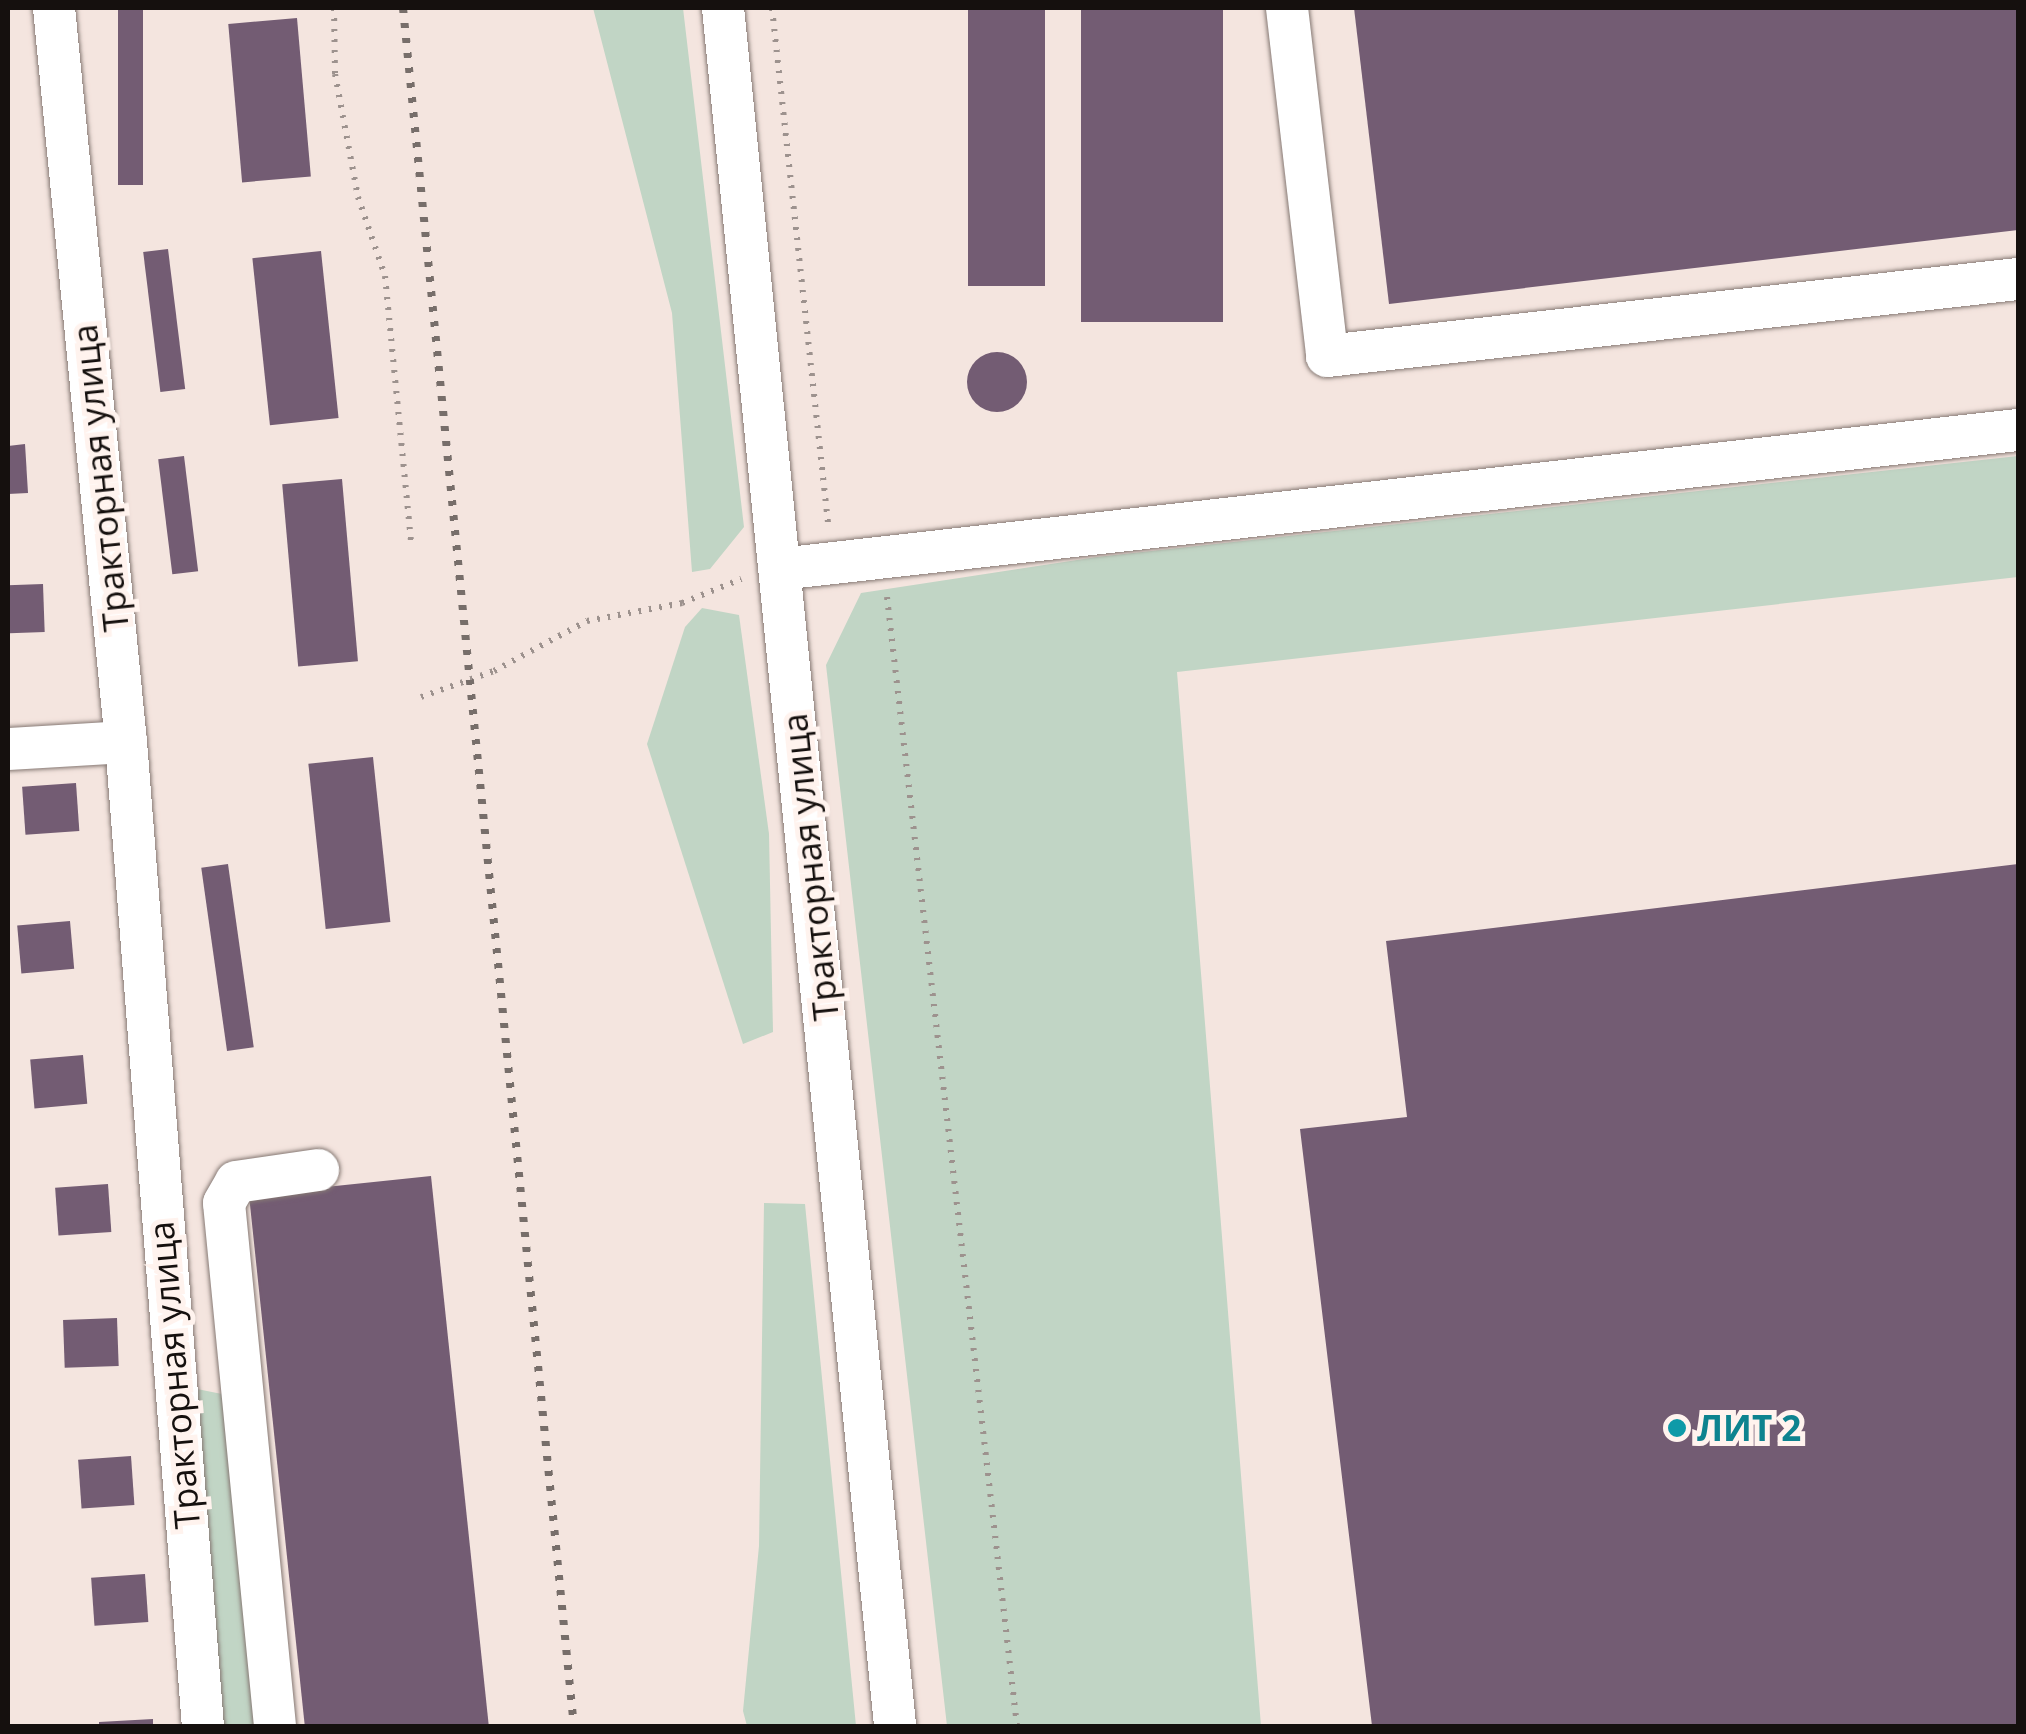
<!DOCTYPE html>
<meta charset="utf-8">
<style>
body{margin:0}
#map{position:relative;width:2026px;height:1734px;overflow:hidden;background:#f4e5df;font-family:"Open Sans",sans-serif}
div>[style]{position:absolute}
.green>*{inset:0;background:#c1d5c5}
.building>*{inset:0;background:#735c73;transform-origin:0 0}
.round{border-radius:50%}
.path>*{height:6px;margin-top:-3px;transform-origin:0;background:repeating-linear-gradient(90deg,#9d928e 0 2.5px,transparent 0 10.5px)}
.roads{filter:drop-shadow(0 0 2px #867974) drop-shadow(0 0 2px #867974)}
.minor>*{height:42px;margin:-21px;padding:0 21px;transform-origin:21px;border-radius:21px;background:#fff}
.rail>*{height:8px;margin-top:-4px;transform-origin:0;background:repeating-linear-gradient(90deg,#776e6a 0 5px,transparent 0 15px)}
.dots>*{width:28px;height:28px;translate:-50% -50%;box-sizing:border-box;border:5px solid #fff3ee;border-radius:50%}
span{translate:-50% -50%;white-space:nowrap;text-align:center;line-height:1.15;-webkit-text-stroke:10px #fff3ee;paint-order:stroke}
.street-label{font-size:35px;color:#15100e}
.culture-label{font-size:35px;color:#0d838f;font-weight:700}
.left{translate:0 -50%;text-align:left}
.frame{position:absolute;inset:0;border:10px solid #15100e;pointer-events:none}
</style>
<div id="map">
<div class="green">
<div style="clip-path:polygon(593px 8px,683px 8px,744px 527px,710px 569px,692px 572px,672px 313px)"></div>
<div style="clip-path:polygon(2018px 456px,2018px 577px,1177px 672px,1261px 1726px,947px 1726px,826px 665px,861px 593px,1097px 557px)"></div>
<div style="clip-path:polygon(702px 608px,739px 615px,769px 834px,773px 1032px,743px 1044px,647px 744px,685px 627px)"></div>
<div style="clip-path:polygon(764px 1203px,805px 1204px,856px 1726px,747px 1726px,743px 1711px,759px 1546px)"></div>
<div style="clip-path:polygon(187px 1387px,222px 1394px,260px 1726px,219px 1726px)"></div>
</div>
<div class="building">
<div style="left:118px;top:8px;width:25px;height:177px"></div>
<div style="left:968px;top:8px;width:77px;height:278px"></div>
<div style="left:1081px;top:8px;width:142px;height:314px"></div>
<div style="clip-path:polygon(1354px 8px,2018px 8px,2018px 230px,1389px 304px)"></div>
<div style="left:297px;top:18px;width:159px;height:69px;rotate:85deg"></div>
<div style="left:168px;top:249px;width:141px;height:25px;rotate:83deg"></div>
<div style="left:321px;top:251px;width:168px;height:69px;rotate:84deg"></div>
<div class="round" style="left:967px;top:352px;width:60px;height:60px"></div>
<div style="clip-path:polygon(25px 444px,28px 493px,8px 494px,8px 446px)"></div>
<div style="left:184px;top:456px;width:116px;height:26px;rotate:83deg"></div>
<div style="left:342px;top:479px;width:183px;height:60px;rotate:85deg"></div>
<div style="left:43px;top:584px;width:48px;height:35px;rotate:88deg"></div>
<div style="left:373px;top:757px;width:166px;height:65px;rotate:84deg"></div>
<div style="left:76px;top:783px;width:48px;height:54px;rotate:86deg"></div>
<div style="left:228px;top:864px;width:185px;height:27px;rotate:82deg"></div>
<div style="clip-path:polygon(2018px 864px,2018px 1726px,1372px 1726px,1300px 1129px,1407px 1117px,1386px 941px)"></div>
<div style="left:70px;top:921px;width:48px;height:53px;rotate:85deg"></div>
<div style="left:83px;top:1055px;width:49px;height:53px;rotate:85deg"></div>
<div style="left:431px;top:1176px;width:553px;height:183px;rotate:84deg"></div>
<div style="left:108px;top:1184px;width:48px;height:53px;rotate:86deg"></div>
<div style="left:117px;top:1318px;width:48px;height:54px;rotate:88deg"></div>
<div style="left:131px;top:1456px;width:49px;height:53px;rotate:86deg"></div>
<div style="left:145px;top:1574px;width:48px;height:54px;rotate:86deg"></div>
<div style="clip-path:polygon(153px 1719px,153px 1726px,99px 1726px,99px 1722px)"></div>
</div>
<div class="path">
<div style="left:334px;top:8px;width:66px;rotate:89.1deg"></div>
<div style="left:335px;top:74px;width:125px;rotate:79.4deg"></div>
<div style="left:358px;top:197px;width:83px;rotate:71.1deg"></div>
<div style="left:385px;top:276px;width:267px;rotate:84.4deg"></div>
<div style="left:772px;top:8px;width:518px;rotate:83.79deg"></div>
<div style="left:887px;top:597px;width:1136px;rotate:83.43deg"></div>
<div style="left:421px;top:697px;width:77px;rotate:-19.6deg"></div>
<div style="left:494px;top:671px;width:106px;rotate:-28.3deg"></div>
<div style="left:587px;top:621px;width:97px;rotate:-10.7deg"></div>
<div style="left:682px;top:603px;width:64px;rotate:-22.1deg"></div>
</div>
<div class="roads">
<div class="minor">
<div style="left:54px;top:8px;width:738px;rotate:84.4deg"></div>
<div style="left:126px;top:742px;width:987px;rotate:85.53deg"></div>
<div style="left:723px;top:8px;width:1727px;rotate:84.28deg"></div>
<div style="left:1287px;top:8px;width:350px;rotate:83.4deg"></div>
<div style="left:1327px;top:356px;width:695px;rotate:-6.36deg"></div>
<div style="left:780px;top:569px;width:1246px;rotate:-6.41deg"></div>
<div style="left:8px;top:749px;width:118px;rotate:-3.4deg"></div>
<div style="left:275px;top:1726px;width:525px;rotate:-95.57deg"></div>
<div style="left:224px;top:1203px;width:24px;rotate:-60deg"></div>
<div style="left:236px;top:1182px;width:83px;rotate:-8.3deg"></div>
</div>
</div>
<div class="rail">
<div style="left:403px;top:8px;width:1726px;rotate:84.32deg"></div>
</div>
<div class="dots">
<div style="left:1677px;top:1428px;background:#0f9aa8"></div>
</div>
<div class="street-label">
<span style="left:100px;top:478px;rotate:-96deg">Тракторная улица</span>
<span style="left:810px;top:867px;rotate:-96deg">Тракторная улица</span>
<span style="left:174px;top:1375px;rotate:-95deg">Тракторная улица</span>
</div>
<div class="culture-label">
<span class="left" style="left:1697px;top:1428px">ЛИТ 2</span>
</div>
<div class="frame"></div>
</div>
